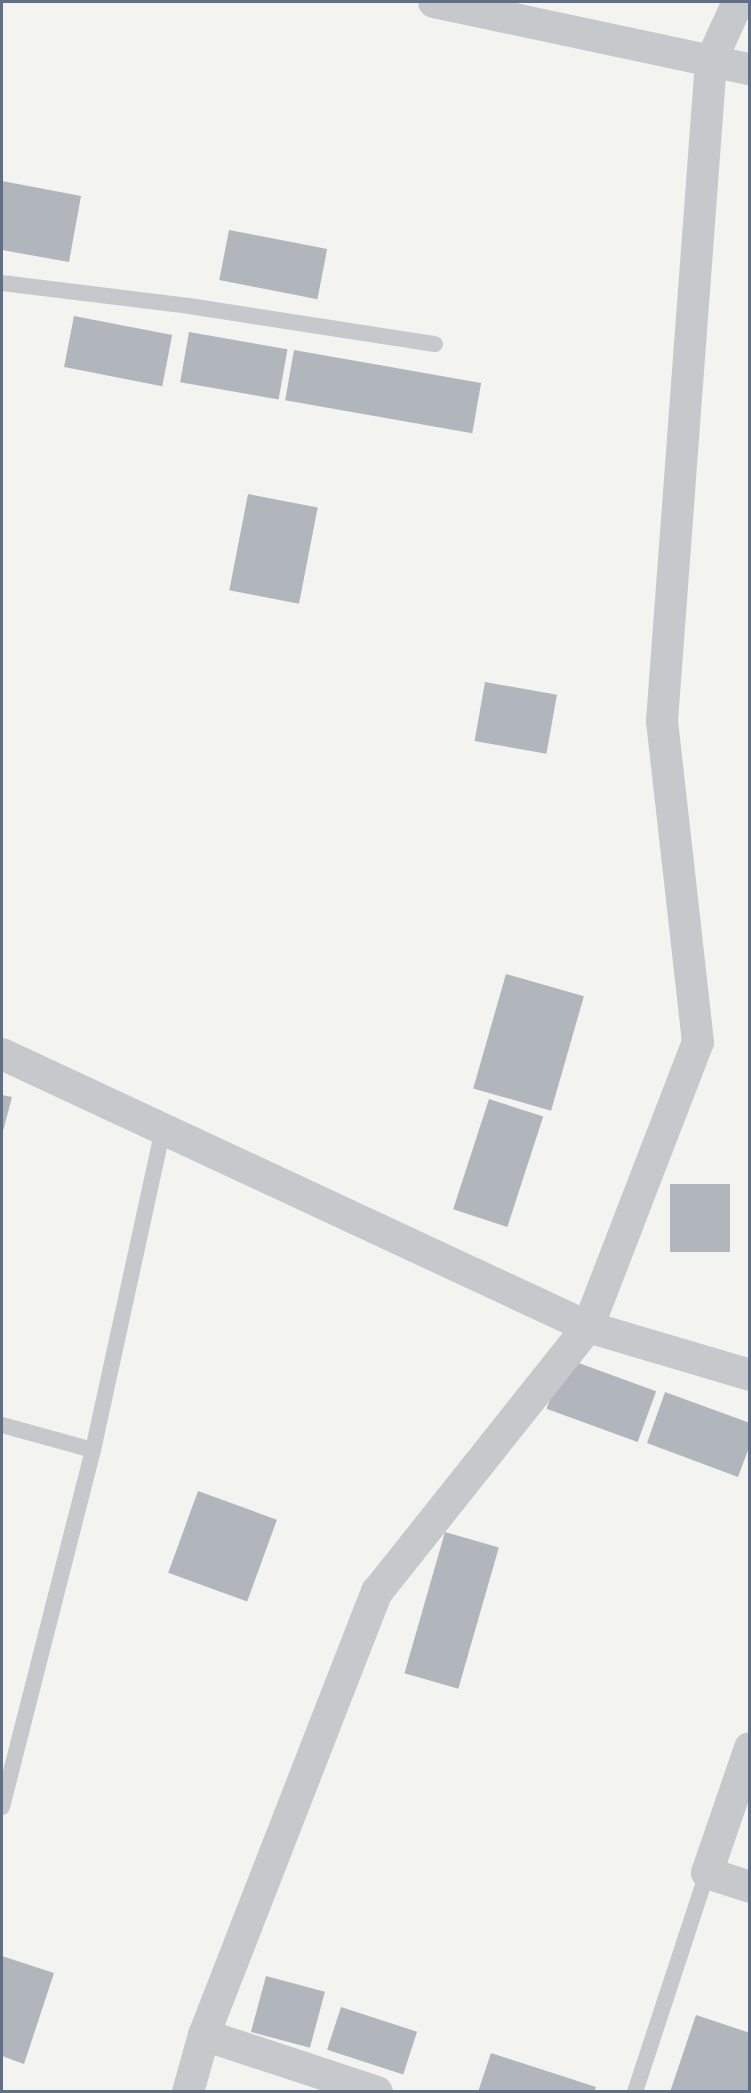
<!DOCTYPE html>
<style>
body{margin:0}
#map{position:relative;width:751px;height:2093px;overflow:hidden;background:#f3f4ef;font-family:Signika,sans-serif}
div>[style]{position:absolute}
.building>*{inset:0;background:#b0b6bc;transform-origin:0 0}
.lane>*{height:16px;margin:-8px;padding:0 8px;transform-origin:8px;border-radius:8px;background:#c6c8cc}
.street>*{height:32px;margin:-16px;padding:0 16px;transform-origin:16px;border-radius:16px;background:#c6c8cc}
span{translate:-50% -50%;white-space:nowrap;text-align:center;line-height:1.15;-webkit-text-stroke:6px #fff;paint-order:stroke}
.frame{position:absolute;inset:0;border:3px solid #606f83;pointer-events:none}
</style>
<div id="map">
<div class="building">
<div style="clip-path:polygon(2px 181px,81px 196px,69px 262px,2px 250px)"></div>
<div style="left:229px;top:230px;width:100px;height:51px;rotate:11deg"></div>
<div style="left:74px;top:316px;width:100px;height:52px;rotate:11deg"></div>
<div style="left:189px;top:332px;width:100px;height:51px;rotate:10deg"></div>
<div style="left:294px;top:350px;width:190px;height:51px;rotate:10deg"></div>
<div style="left:248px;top:494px;width:71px;height:98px;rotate:11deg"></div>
<div style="left:485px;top:682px;width:73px;height:60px;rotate:10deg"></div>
<div style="left:506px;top:974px;width:81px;height:119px;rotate:16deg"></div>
<div style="clip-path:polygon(2px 1095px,12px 1097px,2px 1135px)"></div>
<div style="left:489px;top:1099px;width:57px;height:116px;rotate:18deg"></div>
<div style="left:730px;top:1184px;width:68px;height:60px;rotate:90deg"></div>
<div style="left:565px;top:1358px;width:97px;height:54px;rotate:20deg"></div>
<div style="clip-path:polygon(665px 1392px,750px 1423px,750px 1445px,738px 1477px,647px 1443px)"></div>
<div style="left:198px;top:1491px;width:84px;height:87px;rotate:20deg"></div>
<div style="left:445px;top:1532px;width:56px;height:147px;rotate:16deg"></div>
<div style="clip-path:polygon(2px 1956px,54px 1973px,24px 2064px,2px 2056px)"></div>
<div style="left:266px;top:1976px;width:61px;height:58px;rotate:15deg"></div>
<div style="left:341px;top:2007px;width:80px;height:45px;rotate:18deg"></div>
<div style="clip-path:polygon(696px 2015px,750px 2033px,750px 2092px,670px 2092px)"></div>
<div style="clip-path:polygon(491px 2053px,596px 2087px,594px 2092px,478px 2092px)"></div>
</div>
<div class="lane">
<div style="left:2px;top:283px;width:188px;rotate:7deg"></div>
<div style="left:189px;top:306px;width:249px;rotate:8.8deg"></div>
<div style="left:2px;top:1425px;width:94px;rotate:15.4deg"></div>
<div style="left:2px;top:1807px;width:368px;rotate:-75.7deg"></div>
<div style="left:93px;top:1450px;width:329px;rotate:-77.7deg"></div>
<div style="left:635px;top:2092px;width:231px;rotate:-71.8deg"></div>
</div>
<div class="street">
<div style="left:434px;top:2px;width:283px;rotate:12deg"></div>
<div style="left:711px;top:61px;width:65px;rotate:-65.4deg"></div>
<div style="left:2px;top:1054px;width:646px;rotate:24.98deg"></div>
<div style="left:588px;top:1327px;width:169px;rotate:16.5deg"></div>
<div style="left:750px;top:1748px;width:132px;rotate:109deg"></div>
<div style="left:707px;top:1873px;width:45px;rotate:18deg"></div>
<div style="left:204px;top:2035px;width:182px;rotate:18.2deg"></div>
<div style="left:188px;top:2092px;width:59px;rotate:-74.3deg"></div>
<div style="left:204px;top:2035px;width:476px;rotate:-68.7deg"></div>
<div style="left:377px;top:1592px;width:339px;rotate:-51.5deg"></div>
<div style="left:588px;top:1327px;width:305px;rotate:-68.9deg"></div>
<div style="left:698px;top:1042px;width:323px;rotate:-96.4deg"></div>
<div style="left:662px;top:721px;width:662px;rotate:-85.75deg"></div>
<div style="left:711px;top:61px;width:40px;rotate:12deg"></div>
</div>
<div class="frame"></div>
</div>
